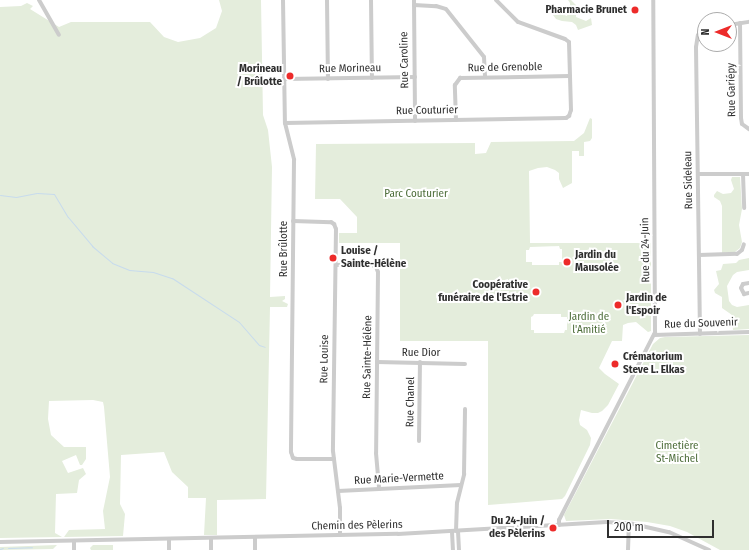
<!DOCTYPE html>
<meta charset="utf-8">
<style>
body{margin:0}
#map{position:relative;width:749px;height:550px;overflow:hidden;background:#fff;font-family:"Fira Sans Condensed",sans-serif}
div>[style]{position:absolute}
[style*='--x']{left:calc(var(--x)*1px);top:calc(var(--y)*1px);width:calc(var(--w)*1px);rotate:calc(var(--a)*1deg)}
.green>*{inset:0;background:#e4eddc}
.stream>*{height:1px;margin:-0.5px;padding:0 0.5px;transform-origin:0.5px;border-radius:0.5px;background:#c7dbed}
.minor>*{height:4px;margin:-2px;padding:0 2px;transform-origin:2px;border-radius:2px;background:#ccc}
.dots>*{width:11px;height:11px;translate:-50% -50%;box-sizing:border-box;border:2px solid #fff;border-radius:50%}
span{translate:-50% -50%;white-space:nowrap;text-align:center;line-height:1.15;-webkit-text-stroke:4px #fff;paint-order:stroke}
.poi-label{font-size:11px;color:#2f2f2f;font-weight:700}
.right{translate:-100% -50%;text-align:right}
.left{translate:0 -50%;text-align:left}
.street-label{font-size:11px;color:#2f2f2f}
.park-label{font-size:11px;color:#4d6d3a}
.north{position:absolute;left:697px;top:12px;width:40px;height:40px;box-sizing:border-box;background:#fff;border:1px solid #acacac;border-radius:50%;rotate:270deg;font-size:11px;font-weight:700;line-height:16px;text-align:center;color:#2f2f2f}
.north::after{content:'';display:block;margin:auto;width:14px;height:18px;background:#ed2b2a;clip-path:polygon(50% 0,100% 100%,50% 72%,0 100%)}
.scale{position:absolute;left:607px;top:520px;width:107px;height:18px;box-sizing:border-box;border:2px solid #2f2f2f;border-top:0;padding-left:5px;font-size:12px;line-height:14px;white-space:nowrap;color:#2f2f2f;-webkit-text-stroke:3px #fff;paint-order:stroke}
</style>
<div id="map">
<div class="green">
<i style="clip-path:polygon(219px 0,261px 0,263px 115px,268px 130px,272px 167px,270px 297px,285px 296px,285px 299px,282px 301px,288px 304px,287px 307px,270px 307px,266px 499px,217px 500px,217px 535px,204px 535px,206px 498px,188px 498px,188px 487px,172px 472px,164px 452px,121px 455px,120px 504px,125px 514px,123px 536px,64px 537px,69px 530px,105px 529px,103px 511px,110px 477px,104px 407px,103px 402px,93px 400px,49px 401px,48px 419px,51px 435px,64px 447px,86px 447px,86px 459px,82px 465px,80px 465px,76px 455px,62px 461px,68px 473px,83px 468px,86px 474px,79px 480px,77px 493px,56px 494px,55px 533px,62px 537px,0 538px,0 7px,21px 6px,27px 3px,33px 6px,30px 9px,59px 27px,71px 22px,150px 22px,164px 37px,178px 42px,200px 38px,216px 28px,222px 11px)"></i>
<i style="clip-path:polygon(568px 0,571px 0,576px 5px,576px 17px,586px 21px,591px 18px,592px 25px,578px 30px,576px 25px,572px 22px,562px 21px,556px 19px,553px 15px,553px 11px,567px 16px,570px 8px,570px 3px)"></i>
<i style="clip-path:polygon(evenodd,590px 118px,592px 119px,592px 138px,590px 141px,584px 142px,584px 156px,579px 156px,579px 151px,572px 151px,572px 183px,563px 188px,559px 179px,559px 173px,555px 170px,547px 167px,538px 168px,529px 171px,530px 243px,651px 243px,651px 331px,648px 332px,636px 322px,628px 323px,623px 325px,622px 341px,612px 341px,599px 368px,605px 374px,619px 384px,608px 405px,602px 411px,598px 413px,592px 413px,581px 410px,579px 420px,580px 425px,587px 430px,591px 438px,590px 445px,565px 496px,562px 499px,488px 505px,488px 341px,400px 341px,400px 243px,339px 243px,339px 233px,357px 233px,357px 217px,340px 199px,315px 199px,316px 144px,475px 143px,475px 154px,486px 153px,491px 142px,574px 141px,584px 133px,590px 118px,559px 246px,560px 249px,562px 249px,562px 262px,559px 262px,559px 265px,532px 265px,532px 262px,526px 262px,526px 250px,529px 250px,530px 247px,559px 246px,590px 118px,534px 314px,561px 314px,561px 317px,567px 317px,567px 330px,565px 330px,564px 333px,534px 333px,534px 330px,531px 330px,531px 317px,533px 316px,534px 314px)"></i>
<i style="clip-path:polygon(732px 177px,740px 177px,742px 209px,739px 225px,742px 242px,740px 248px,735px 252px,722px 253px,722px 206px,720px 201px,714px 197px,714px 195px,717px 191px,723px 194px,731px 193px,734px 189px,731px 180px)"></i>
<i style="clip-path:polygon(749px 258px,749px 270px,737px 272px,733px 275px,727px 286px,729px 301px,732px 305px,737px 307px,749px 305px,749px 329px,733px 330px,732px 315px,722px 308px,722px 297px,715px 293px,714px 290px,719px 284px,716px 271px,721px 270px,723px 264px,736px 263px,739px 260px)"></i>
<i style="clip-path:polygon(749px 335px,749px 550px,720px 550px,687px 532px,670px 526px,647px 522px,611px 519px,566px 521px,564px 515px,573px 498px,653px 344px,660px 338px,665px 337px)"></i>
<i style="clip-path:polygon(57px 545px,53px 549px,0 550px,0 547px)"></i>
<i style="clip-path:polygon(93px 545px,113px 545px,113px 550px,91px 550px,90px 548px)"></i>
</div>
<div class="stream">
<i style="--x:0;--y:195;--w:16;--a:7"></i>
<i style="--x:16;--y:197;--w:21;--a:-11"></i>
<i style="--x:37;--y:193;--w:17;--a:3"></i>
<i style="--x:54;--y:194;--w:27;--a:59"></i>
<i style="--x:68;--y:217;--w:38;--a:50"></i>
<i style="--x:92;--y:246;--w:26;--a:40"></i>
<i style="--x:112;--y:263;--w:18;--a:22"></i>
<i style="--x:129;--y:270;--w:24;--a:5"></i>
<i style="--x:153;--y:272;--w:20;--a:18"></i>
<i style="--x:172;--y:278;--w:80;--a:33.3"></i>
<i style="--x:239;--y:322;--w:30;--a:49"></i>
<i style="--x:259;--y:345;--w:6;--a:18"></i>
<i style="--x:8;--y:548;--w:24;--a:-2"></i>
<i style="--x:0;--y:549;--w:3;--a:-18"></i>
</div>
<div class="minor">
<i style="--x:39;--y:0;--w:40;--a:60.3"></i>
<i style="--x:283;--y:0;--w:123;--a:89.1"></i>
<i style="--x:285;--y:123;--w:38;--a:76"></i>
<i style="--x:294;--y:160;--w:292;--a:90.6"></i>
<i style="--x:291;--y:452;--w:6;--a:72"></i>
<i style="--x:293;--y:458;--w:4;--a:14"></i>
<i style="--x:297;--y:459;--w:37;--a:0"></i>
<i style="--x:327;--y:0;--w:79;--a:89.3"></i>
<i style="--x:371;--y:0;--w:78;--a:89.3"></i>
<i style="--x:414;--y:0;--w:121;--a:89.5"></i>
<i style="--x:414;--y:5;--w:22;--a:3"></i>
<i style="--x:436;--y:6;--w:10;--a:17"></i>
<i style="--x:446;--y:9;--w:61;--a:51.6"></i>
<i style="--x:484;--y:57;--w:20;--a:87"></i>
<i style="--x:740;--y:23;--w:95;--a:89.4"></i>
<i style="--x:741;--y:118;--w:6;--a:81"></i>
<i style="--x:742;--y:124;--w:9;--a:36"></i>
<i style="--x:729;--y:25;--w:20;--a:-9"></i>
<i style="--x:285;--y:79;--w:130;--a:-0.9"></i>
<i style="--x:456;--y:120;--w:35;--a:-92"></i>
<i style="--x:455;--y:85;--w:9;--a:-54"></i>
<i style="--x:460;--y:78;--w:110;--a:-1"></i>
<i style="--x:285;--y:123;--w:281;--a:-1"></i>
<i style="--x:566;--y:118;--w:4;--a:-34"></i>
<i style="--x:569;--y:116;--w:6;--a:-72"></i>
<i style="--x:571;--y:110;--w:68;--a:-91.7"></i>
<i style="--x:569;--y:42;--w:5;--a:-143"></i>
<i style="--x:565;--y:39;--w:50;--a:-160.1"></i>
<i style="--x:518;--y:22;--w:31;--a:-135"></i>
<i style="--x:698;--y:174;--w:51;--a:0"></i>
<i style="--x:743;--y:174;--w:34;--a:88"></i>
<i style="--x:293;--y:221;--w:38;--a:2"></i>
<i style="--x:331;--y:222;--w:4;--a:34"></i>
<i style="--x:334;--y:224;--w:5;--a:68"></i>
<i style="--x:336;--y:229;--w:222;--a:90.8"></i>
<i style="--x:333;--y:451;--w:57;--a:83"></i>
<i style="--x:340;--y:508;--w:27;--a:90"></i>
<i style="--x:699;--y:255;--w:38;--a:-2"></i>
<i style="--x:737;--y:254;--w:6;--a:-39"></i>
<i style="--x:742;--y:250;--w:6;--a:-72"></i>
<i style="--x:336;--y:265;--w:34;--a:-2"></i>
<i style="--x:370;--y:264;--w:7;--a:27"></i>
<i style="--x:376;--y:267;--w:5;--a:68"></i>
<i style="--x:378;--y:272;--w:181;--a:90.6"></i>
<i style="--x:376;--y:453;--w:36;--a:85"></i>
<i style="--x:749;--y:283;--w:6;--a:171"></i>
<i style="--x:743;--y:284;--w:4;--a:117"></i>
<i style="--x:741;--y:288;--w:7;--a:63"></i>
<i style="--x:744;--y:294;--w:5;--a:-11"></i>
<i style="--x:700;--y:334;--w:287;--a:-90.8"></i>
<i style="--x:696;--y:47;--w:12;--a:-81"></i>
<i style="--x:698;--y:35;--w:9;--a:-41"></i>
<i style="--x:654;--y:335;--w:95;--a:-1.8"></i>
<i style="--x:377;--y:362;--w:88;--a:1.3"></i>
<i style="--x:419;--y:441;--w:79;--a:-89.3"></i>
<i style="--x:338;--y:491;--w:123;--a:-2.8"></i>
<i style="--x:559;--y:525;--w:5;--a:-90"></i>
<i style="--x:559;--y:520;--w:211;--a:-62.9"></i>
<i style="--x:655;--y:332;--w:332;--a:-90.3"></i>
<i style="--x:456;--y:531;--w:28;--a:-88"></i>
<i style="--x:457;--y:503;--w:30;--a:-76"></i>
<i style="--x:464;--y:474;--w:65;--a:-89.1"></i>
<i style="--x:458;--y:531;--w:19;--a:87"></i>
<i style="--x:452;--y:532;--w:18;--a:87"></i>
<i style="--x:255;--y:537;--w:13;--a:90"></i>
<i style="--x:211;--y:538;--w:12;--a:90"></i>
<i style="--x:0;--y:542;--w:398;--a:-1.2"></i>
<i style="--x:398;--y:534;--w:209;--a:-3.3"></i>
<i style="--x:607;--y:522;--w:26;--a:4"></i>
<i style="--x:633;--y:524;--w:37;--a:13"></i>
<i style="--x:669;--y:532;--w:44;--a:24.2"></i>
<i style="--x:74;--y:550;--w:9;--a:-90"></i>
<i style="--x:169;--y:550;--w:11;--a:-90"></i>
<i style="--x:628;--y:550;--w:27;--a:-88"></i>
</div>
<div class="dots">
<i style="left:635px;top:10px;background:#ed2b2a"></i>
<i style="left:290px;top:76px;background:#ed2b2a"></i>
<i style="left:333px;top:258px;background:#ed2b2a"></i>
<i style="left:567px;top:262px;background:#ed2b2a"></i>
<i style="left:536px;top:292px;background:#ed2b2a"></i>
<i style="left:618px;top:305px;background:#ed2b2a"></i>
<i style="left:615px;top:364px;background:#ed2b2a"></i>
<i style="left:553px;top:528px;background:#ed2b2a"></i>
</div>
<div class="poi-label">
<span class="right" style="left:627px;top:10px">Pharmacie Brunet</span>
<span class="right" style="left:282px;top:76px">Morineau<br>/ Brûlotte</span>
<span class="left" style="left:341px;top:258px">Louise /<br>Sainte-Hélène</span>
<span class="left" style="left:575px;top:262px">Jardin du<br>Mausolée</span>
<span class="right" style="left:528px;top:292px">Coopérative<br>funéraire de l'Estrie</span>
<span class="left" style="left:626px;top:305px">Jardin de<br>l'Espoir</span>
<span class="left" style="left:623px;top:364px">Crématorium<br>Steve L. Elkas</span>
<span class="right" style="left:545px;top:528px">Du 24-Juin /<br>des Pèlerins</span>
</div>
<div class="street-label">
<span style="left:405px;top:60px;rotate:-91deg">Rue Caroline</span>
<span style="left:505px;top:68px;rotate:-1deg">Rue de Grenoble</span>
<span style="left:350px;top:69px;rotate:-1deg">Rue Morineau</span>
<span style="left:732px;top:90px;rotate:-91deg">Rue Gariépy</span>
<span style="left:427px;top:111px;rotate:-1deg">Rue Couturier</span>
<span style="left:689px;top:180px;rotate:-91deg">Rue Sideleau</span>
<span style="left:284px;top:249px;rotate:-90deg">Rue Brûlotte</span>
<span style="left:646px;top:250px;rotate:-91deg">Rue du 24-Juin</span>
<span style="left:701px;top:324px;rotate:-2deg">Rue du Souvenir</span>
<span style="left:421px;top:353px">Rue Dior</span>
<span style="left:368px;top:357px;rotate:-89deg">Rue Sainte-Hélène</span>
<span style="left:325px;top:359px;rotate:-89deg">Rue Louise</span>
<span style="left:411px;top:402px;rotate:-89deg">Rue Chanel</span>
<span style="left:399px;top:479px;rotate:-3deg">Rue Marie-Vermette</span>
<span style="left:357px;top:526px;rotate:-1deg">Chemin des Pèlerins</span>
</div>
<div class="park-label">
<span style="left:416px;top:194px">Parc Couturier</span>
<span style="left:589px;top:324px">Jardin de<br>l'Amitié</span>
<span style="left:677px;top:453px">Cimetière<br>St-Michel</span>
</div>
<div class="north">N</div>
<div class="scale">200 m</div>
</div>
